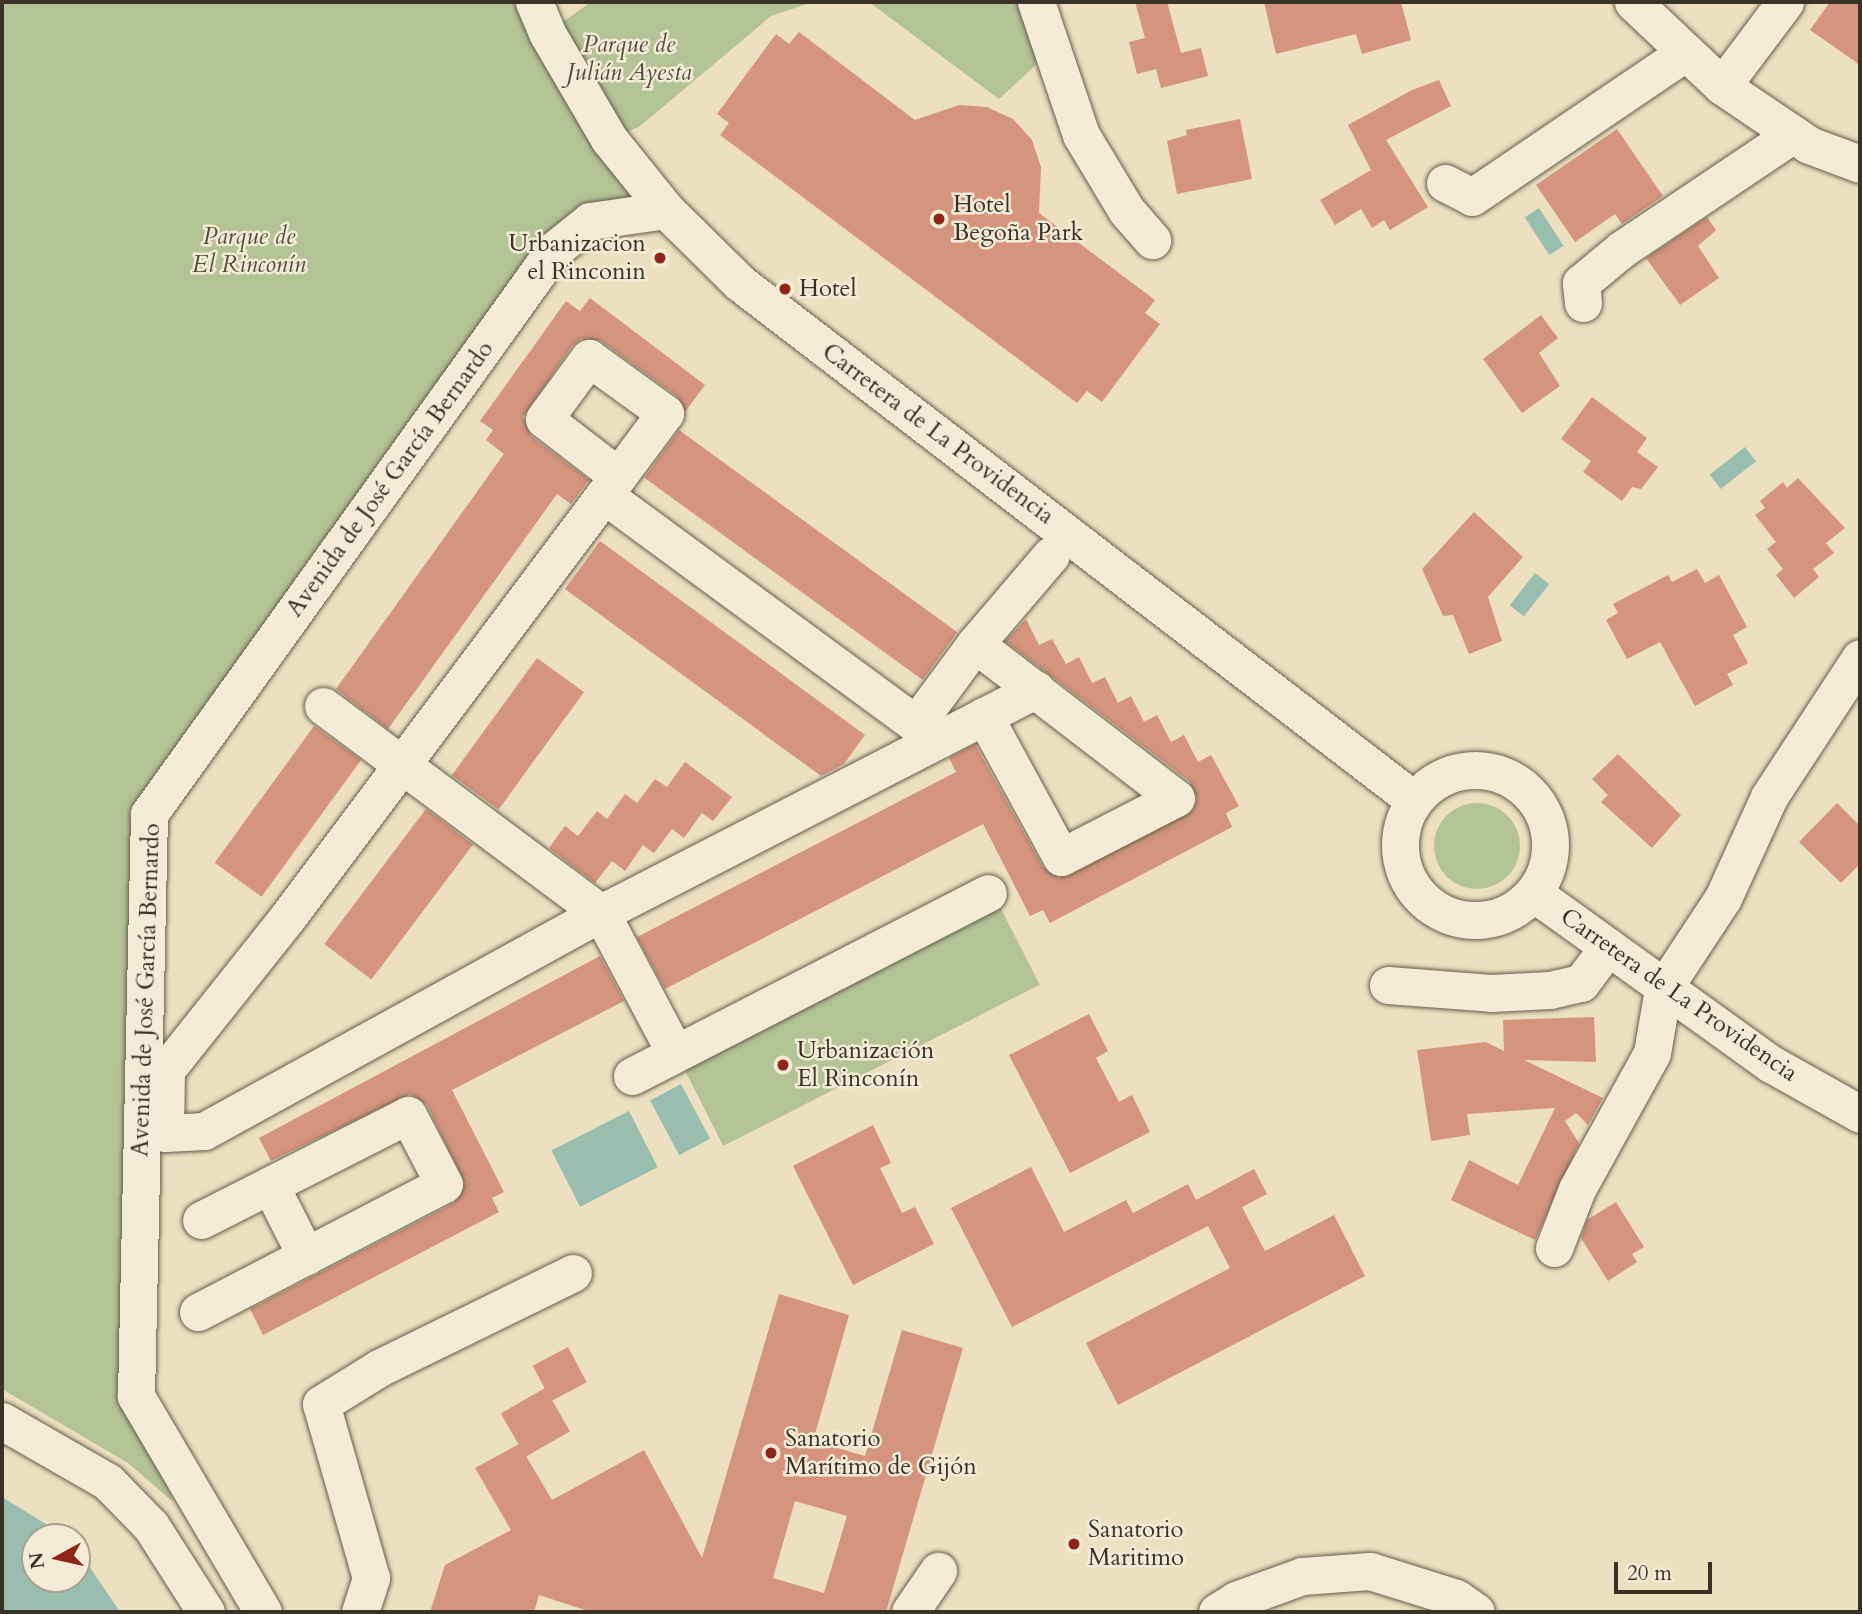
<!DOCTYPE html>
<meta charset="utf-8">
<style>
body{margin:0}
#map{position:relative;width:1862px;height:1614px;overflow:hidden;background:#ece0c0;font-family:Cardo,serif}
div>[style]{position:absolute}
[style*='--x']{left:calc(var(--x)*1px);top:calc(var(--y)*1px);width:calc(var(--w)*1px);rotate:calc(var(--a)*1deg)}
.green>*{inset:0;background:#b3c396;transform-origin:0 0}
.round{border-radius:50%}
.water>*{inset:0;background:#99bdaf;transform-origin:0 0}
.building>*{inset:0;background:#d4947d;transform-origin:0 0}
.roads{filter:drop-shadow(0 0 2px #665d4d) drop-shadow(0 0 2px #665d4d)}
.minor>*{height:37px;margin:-18.5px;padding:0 18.5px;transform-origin:18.5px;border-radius:18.5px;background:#f3ebd6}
.minor>.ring{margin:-18.5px;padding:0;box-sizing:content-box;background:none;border:37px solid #f3ebd6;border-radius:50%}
.dots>*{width:19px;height:19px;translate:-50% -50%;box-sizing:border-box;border:4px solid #f3ebd6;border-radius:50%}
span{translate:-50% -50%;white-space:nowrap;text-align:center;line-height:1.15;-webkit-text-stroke:5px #f3ebd6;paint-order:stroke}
.park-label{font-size:24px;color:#524e3d;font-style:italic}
.poi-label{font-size:24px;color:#3a3127}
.left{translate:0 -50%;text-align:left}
.right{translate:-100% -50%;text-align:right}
.street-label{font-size:24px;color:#3a3127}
.frame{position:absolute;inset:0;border:4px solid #3a3127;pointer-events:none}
.north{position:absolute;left:21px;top:1523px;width:70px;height:70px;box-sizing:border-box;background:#f3ebd6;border:2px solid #a9a190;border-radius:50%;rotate:262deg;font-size:19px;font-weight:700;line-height:28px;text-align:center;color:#3a3127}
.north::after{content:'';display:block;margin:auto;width:24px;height:32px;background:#8f2418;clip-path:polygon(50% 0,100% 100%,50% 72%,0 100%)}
.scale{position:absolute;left:1614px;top:1562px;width:98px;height:32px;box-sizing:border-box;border:4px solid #3a3127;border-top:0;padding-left:9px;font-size:21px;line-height:24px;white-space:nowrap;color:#3a3127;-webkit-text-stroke:5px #f3ebd6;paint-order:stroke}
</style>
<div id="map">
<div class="green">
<i style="clip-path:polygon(2px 2px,534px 2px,547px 33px,591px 2px,813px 2px,771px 16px,639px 127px,609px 139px,666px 210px,590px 221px,149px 814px,136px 1396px,173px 1502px,128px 1463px,2px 1389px)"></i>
<i style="clip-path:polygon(869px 2px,1036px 2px,1051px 51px,999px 99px)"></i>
<i class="round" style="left:1434px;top:803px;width:86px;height:86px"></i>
<i style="left:997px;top:901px;width:94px;height:355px;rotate:63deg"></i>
</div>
<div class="water">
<i style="left:1539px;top:208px;width:45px;height:17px;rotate:57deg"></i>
<i style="left:1745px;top:447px;width:18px;height:45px;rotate:52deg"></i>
<i style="left:1535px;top:573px;width:18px;height:41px;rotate:38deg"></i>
<i style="left:681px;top:1084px;width:62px;height:35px;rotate:62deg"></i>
<i style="left:629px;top:1111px;width:63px;height:87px;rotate:63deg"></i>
<i style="clip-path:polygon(2px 1497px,67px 1537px,35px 1537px,35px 1579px,77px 1579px,77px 1548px,120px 1612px,2px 1612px)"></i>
</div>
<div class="building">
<i style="clip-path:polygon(1135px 2px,1167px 2px,1181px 53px,1201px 48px,1208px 76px,1161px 88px,1156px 69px,1137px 74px,1129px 42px,1145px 38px)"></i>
<i style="clip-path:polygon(1264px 2px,1401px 2px,1411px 40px,1362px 54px,1356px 34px,1276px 54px)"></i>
<i style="clip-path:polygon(1830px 2px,1860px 2px,1860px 65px,1810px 30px)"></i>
<i style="clip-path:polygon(799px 32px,915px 120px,959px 105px,987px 107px,1013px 119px,1032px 140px,1041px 167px,1039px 213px,1155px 300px,1145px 313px,1160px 324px,1102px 402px,1087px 391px,1077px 403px,720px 135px,729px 123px,717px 114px,776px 34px,789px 44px)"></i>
<i style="clip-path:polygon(1439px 80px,1451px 106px,1386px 140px,1428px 207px,1390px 230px,1384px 220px,1372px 228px,1361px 209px,1335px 225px,1320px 200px,1371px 170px,1348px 125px,1412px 90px)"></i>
<i style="clip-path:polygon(1240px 119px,1252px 179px,1177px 194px,1167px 141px,1187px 135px,1186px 130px)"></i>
<i style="clip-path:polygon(1617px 129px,1663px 196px,1622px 224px,1615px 214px,1575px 242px,1536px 185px)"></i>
<i style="clip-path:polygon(1707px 217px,1716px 230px,1698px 246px,1719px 278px,1680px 305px,1646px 258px)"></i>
<i style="clip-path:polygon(590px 298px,705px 385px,685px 412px,677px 396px,601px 341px,581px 339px,572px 346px,523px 417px,531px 436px,589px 480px,571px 504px,557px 494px,388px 729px,336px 689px,504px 454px,486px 440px,493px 430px,480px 421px,566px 301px,580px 311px)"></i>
<i style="clip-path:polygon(1541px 315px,1558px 338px,1539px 353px,1560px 386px,1522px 413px,1483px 359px)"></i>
<i style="clip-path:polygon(1592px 397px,1647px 438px,1637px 452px,1658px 467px,1641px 489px,1632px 487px,1622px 501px,1583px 472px,1591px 461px,1561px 439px)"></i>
<i style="left:679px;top:430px;width:344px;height:59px;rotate:36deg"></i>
<i style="clip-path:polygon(1798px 478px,1845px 528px,1826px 543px,1834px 553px,1813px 569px,1819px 577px,1794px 598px,1776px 575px,1783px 569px,1767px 549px,1776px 542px,1755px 515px,1765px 508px,1760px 501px,1783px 482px,1787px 488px)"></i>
<i style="clip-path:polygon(1474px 512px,1523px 557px,1488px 597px,1502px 641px,1469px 654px,1453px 615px,1443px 616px,1422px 569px)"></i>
<i style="clip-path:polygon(600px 541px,865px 735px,844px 764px,821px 776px,565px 589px)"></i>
<i style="clip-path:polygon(1697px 569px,1705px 583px,1719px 575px,1747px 627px,1733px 635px,1748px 663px,1727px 674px,1733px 685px,1695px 706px,1660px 642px,1627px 659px,1606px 620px,1618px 613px,1613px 604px,1668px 575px,1672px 582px)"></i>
<i style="clip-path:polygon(1026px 619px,1039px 645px,1052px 639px,1066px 664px,1079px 657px,1092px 683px,1105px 677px,1118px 703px,1131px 696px,1144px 722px,1157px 715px,1171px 742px,1184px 735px,1198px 762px,1211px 755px,1239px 806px,1226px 813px,1232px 827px,1050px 923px,1043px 910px,1030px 916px,983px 824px,665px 989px,637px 937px,956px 772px,949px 758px,975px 744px,1043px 867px,1059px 878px,1193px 810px,1197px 799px,1189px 781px,1005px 641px)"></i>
<i style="left:537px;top:658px;width:58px;height:145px;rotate:36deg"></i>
<i style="left:314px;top:726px;width:58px;height:169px;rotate:36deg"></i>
<i style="clip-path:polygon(1618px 754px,1681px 815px,1652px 848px,1601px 802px,1608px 795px,1592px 779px)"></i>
<i style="clip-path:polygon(685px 762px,732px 797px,713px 821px,702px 813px,684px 838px,672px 829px,654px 853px,643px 845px,625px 871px,612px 861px,595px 883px,549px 848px,565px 826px,578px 836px,597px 811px,607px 819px,625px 794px,637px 803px,655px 779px,667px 787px)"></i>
<i style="clip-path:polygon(1837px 803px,1860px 826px,1860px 864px,1841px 883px,1799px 842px)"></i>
<i style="left:426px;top:809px;width:59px;height:169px;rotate:37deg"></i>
<i style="clip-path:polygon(600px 956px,624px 1001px,452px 1090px,504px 1192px,492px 1198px,499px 1212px,263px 1335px,250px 1309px,454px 1203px,465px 1184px,427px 1105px,410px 1094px,271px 1161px,259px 1138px)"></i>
<i style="clip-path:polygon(1089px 1014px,1108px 1051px,1096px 1058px,1119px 1102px,1132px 1095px,1150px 1132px,1070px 1173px,1009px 1055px)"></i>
<i style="clip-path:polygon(1594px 1017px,1596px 1062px,1524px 1060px,1603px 1098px,1588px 1125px,1576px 1113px,1565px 1121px,1579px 1143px,1535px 1240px,1451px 1200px,1469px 1160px,1518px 1185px,1555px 1108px,1467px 1114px,1470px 1135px,1431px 1141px,1417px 1050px,1486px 1042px,1504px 1051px,1503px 1020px)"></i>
<i style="clip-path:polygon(873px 1125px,891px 1163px,880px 1168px,902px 1213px,915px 1207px,934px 1244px,853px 1285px,793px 1166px)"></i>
<i style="clip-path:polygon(1031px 1167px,1064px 1232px,1126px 1200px,1133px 1213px,1188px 1184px,1196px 1200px,1254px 1169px,1267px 1194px,1242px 1207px,1265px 1251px,1334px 1215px,1365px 1276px,1118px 1405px,1086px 1343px,1230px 1268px,1208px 1226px,1012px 1327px,951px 1208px)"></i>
<i style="clip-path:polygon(1616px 1202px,1644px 1247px,1632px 1254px,1637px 1262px,1608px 1281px,1581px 1238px,1587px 1220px)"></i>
<i style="clip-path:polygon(evenodd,779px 1294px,849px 1315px,813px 1441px,865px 1456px,902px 1330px,963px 1348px,886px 1612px,591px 1612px,539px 1595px,534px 1612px,430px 1612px,445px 1565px,511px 1530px,475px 1468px,519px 1444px,552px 1500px,644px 1450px,702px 1558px,779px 1294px,795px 1501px,847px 1516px,824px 1593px,773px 1578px,795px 1501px)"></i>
<i style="left:568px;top:1347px;width:40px;height:40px;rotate:62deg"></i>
<i style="left:545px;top:1388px;width:50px;height:51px;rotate:60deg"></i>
</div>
<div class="roads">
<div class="minor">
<i style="--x:534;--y:2;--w:34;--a:67"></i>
<i style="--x:547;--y:33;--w:123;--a:59.7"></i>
<i style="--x:609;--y:139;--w:91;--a:51.2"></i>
<i style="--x:666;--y:210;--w:104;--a:44.6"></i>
<i style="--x:740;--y:283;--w:849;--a:37.49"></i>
<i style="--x:1036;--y:2;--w:140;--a:71.3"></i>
<i style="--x:1081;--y:135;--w:87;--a:59"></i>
<i style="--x:1126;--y:210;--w:40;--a:49"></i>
<i style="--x:1633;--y:2;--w:122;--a:43.3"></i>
<i style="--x:1722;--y:86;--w:105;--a:34.1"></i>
<i style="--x:1809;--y:145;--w:54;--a:20.4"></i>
<i style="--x:1722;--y:86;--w:105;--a:-53.1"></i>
<i style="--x:1445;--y:183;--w:30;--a:27"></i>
<i style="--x:1472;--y:197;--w:257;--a:-34.1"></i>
<i style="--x:1583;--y:303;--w:20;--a:-96"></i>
<i style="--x:1581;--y:283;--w:53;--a:-39.7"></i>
<i style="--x:1622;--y:249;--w:206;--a:-33.9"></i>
<i style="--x:618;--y:476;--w:93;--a:-142.4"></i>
<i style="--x:544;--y:419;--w:76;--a:-53.6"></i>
<i style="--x:589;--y:358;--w:94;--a:35.9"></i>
<i style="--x:665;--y:413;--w:102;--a:126.6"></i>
<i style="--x:604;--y:495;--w:529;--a:126.85"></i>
<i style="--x:287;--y:918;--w:194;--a:128.5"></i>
<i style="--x:166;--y:1070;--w:63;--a:90.9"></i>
<i style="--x:165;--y:1133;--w:39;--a:-3"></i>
<i style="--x:204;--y:1131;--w:453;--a:-28.8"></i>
<i style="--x:601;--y:913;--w:489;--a:-27.2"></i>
<i style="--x:604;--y:495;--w:413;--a:36.3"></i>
<i style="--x:975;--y:644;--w:253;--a:37.5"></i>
<i style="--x:1176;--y:798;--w:129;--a:152.8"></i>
<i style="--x:1061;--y:857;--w:161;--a:-118.6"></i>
<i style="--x:323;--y:706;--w:347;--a:36.7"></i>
<i style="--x:601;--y:913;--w:158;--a:62.1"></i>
<i style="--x:916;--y:724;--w:99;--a:-53.6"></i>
<i style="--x:975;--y:644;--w:117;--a:-49.5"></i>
<i class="ring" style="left:1400px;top:770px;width:113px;height:113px"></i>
<i style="--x:1535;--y:894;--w:291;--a:35.8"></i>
<i style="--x:1771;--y:1064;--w:102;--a:29.3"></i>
<i style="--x:1388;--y:985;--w:103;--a:4.4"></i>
<i style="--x:1491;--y:993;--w:59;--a:-2.9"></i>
<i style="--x:1550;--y:990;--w:32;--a:-13"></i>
<i style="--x:1581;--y:983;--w:45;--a:-53.1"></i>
<i style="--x:632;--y:1076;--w:400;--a:-27.2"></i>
<i style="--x:270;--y:1185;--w:80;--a:63.1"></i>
<i style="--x:1554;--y:1248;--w:63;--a:-68.7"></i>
<i style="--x:1577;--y:1189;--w:155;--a:-61.1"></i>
<i style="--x:1652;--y:1053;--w:65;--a:-80.2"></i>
<i style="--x:1663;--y:989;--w:109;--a:-56.6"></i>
<i style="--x:1723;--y:898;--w:111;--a:-65.5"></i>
<i style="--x:1769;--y:797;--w:166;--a:-56.8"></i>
<i style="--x:198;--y:1312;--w:277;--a:-27.5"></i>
<i style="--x:444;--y:1184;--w:78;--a:-117.6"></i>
<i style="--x:408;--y:1115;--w:232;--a:153.1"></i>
<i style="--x:2;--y:1421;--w:122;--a:29.9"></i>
<i style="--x:108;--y:1482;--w:62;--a:45.7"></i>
<i style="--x:151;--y:1526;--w:102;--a:57.4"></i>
<i style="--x:263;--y:1612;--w:251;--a:-120.5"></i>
<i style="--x:136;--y:1396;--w:582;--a:-88.72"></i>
<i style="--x:149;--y:814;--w:694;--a:-54.32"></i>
<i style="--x:554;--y:250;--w:46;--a:-38.9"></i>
<i style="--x:590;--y:221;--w:77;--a:-8.2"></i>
<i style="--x:360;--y:1612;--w:36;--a:-72"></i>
<i style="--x:371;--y:1578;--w:181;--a:-106"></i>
<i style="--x:321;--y:1404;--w:68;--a:-31.8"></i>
<i style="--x:379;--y:1368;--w:216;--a:-26.1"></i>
<i style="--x:910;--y:1612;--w:50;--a:-55.7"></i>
<i style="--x:1217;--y:1612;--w:22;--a:-32"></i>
<i style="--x:1236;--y:1600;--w:70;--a:-20"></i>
<i style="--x:1302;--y:1576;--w:68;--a:-4.2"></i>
<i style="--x:1370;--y:1571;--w:90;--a:17.4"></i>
<i style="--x:1456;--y:1598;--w:24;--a:35"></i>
</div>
</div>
<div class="dots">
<i style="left:939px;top:219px;background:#8f2418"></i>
<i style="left:660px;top:258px;background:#8f2418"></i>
<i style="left:785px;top:289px;background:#8f2418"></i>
<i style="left:783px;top:1065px;background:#8f2418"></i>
<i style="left:771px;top:1453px;background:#8f2418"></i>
<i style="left:1074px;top:1544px;background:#8f2418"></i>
</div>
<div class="park-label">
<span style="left:629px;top:59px">Parque de<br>Julián Ayesta</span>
<span style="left:249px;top:251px">Parque de<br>El Rinconín</span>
</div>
<div class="poi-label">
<span class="left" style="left:953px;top:219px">Hotel<br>Begoña Park</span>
<span class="right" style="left:646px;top:258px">Urbanizacion<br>el Rinconin</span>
<span class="left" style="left:799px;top:289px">Hotel</span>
<span class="left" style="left:797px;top:1065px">Urbanización<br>El Rinconín</span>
<span class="left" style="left:785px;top:1453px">Sanatorio<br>Marítimo de Gijón</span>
<span class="left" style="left:1088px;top:1544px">Sanatorio<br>Maritimo</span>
</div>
<div class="street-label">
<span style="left:938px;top:434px;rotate:37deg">Carretera de La Providencia</span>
<span style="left:390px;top:479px;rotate:-54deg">Avenida de José García Bernardo</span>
<span style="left:146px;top:990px;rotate:-88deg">Avenida de José García Bernardo</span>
<span style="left:1679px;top:995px;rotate:35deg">Carretera de La Providencia</span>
</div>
<div class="frame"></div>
<div class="north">N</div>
<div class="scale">20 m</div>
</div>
